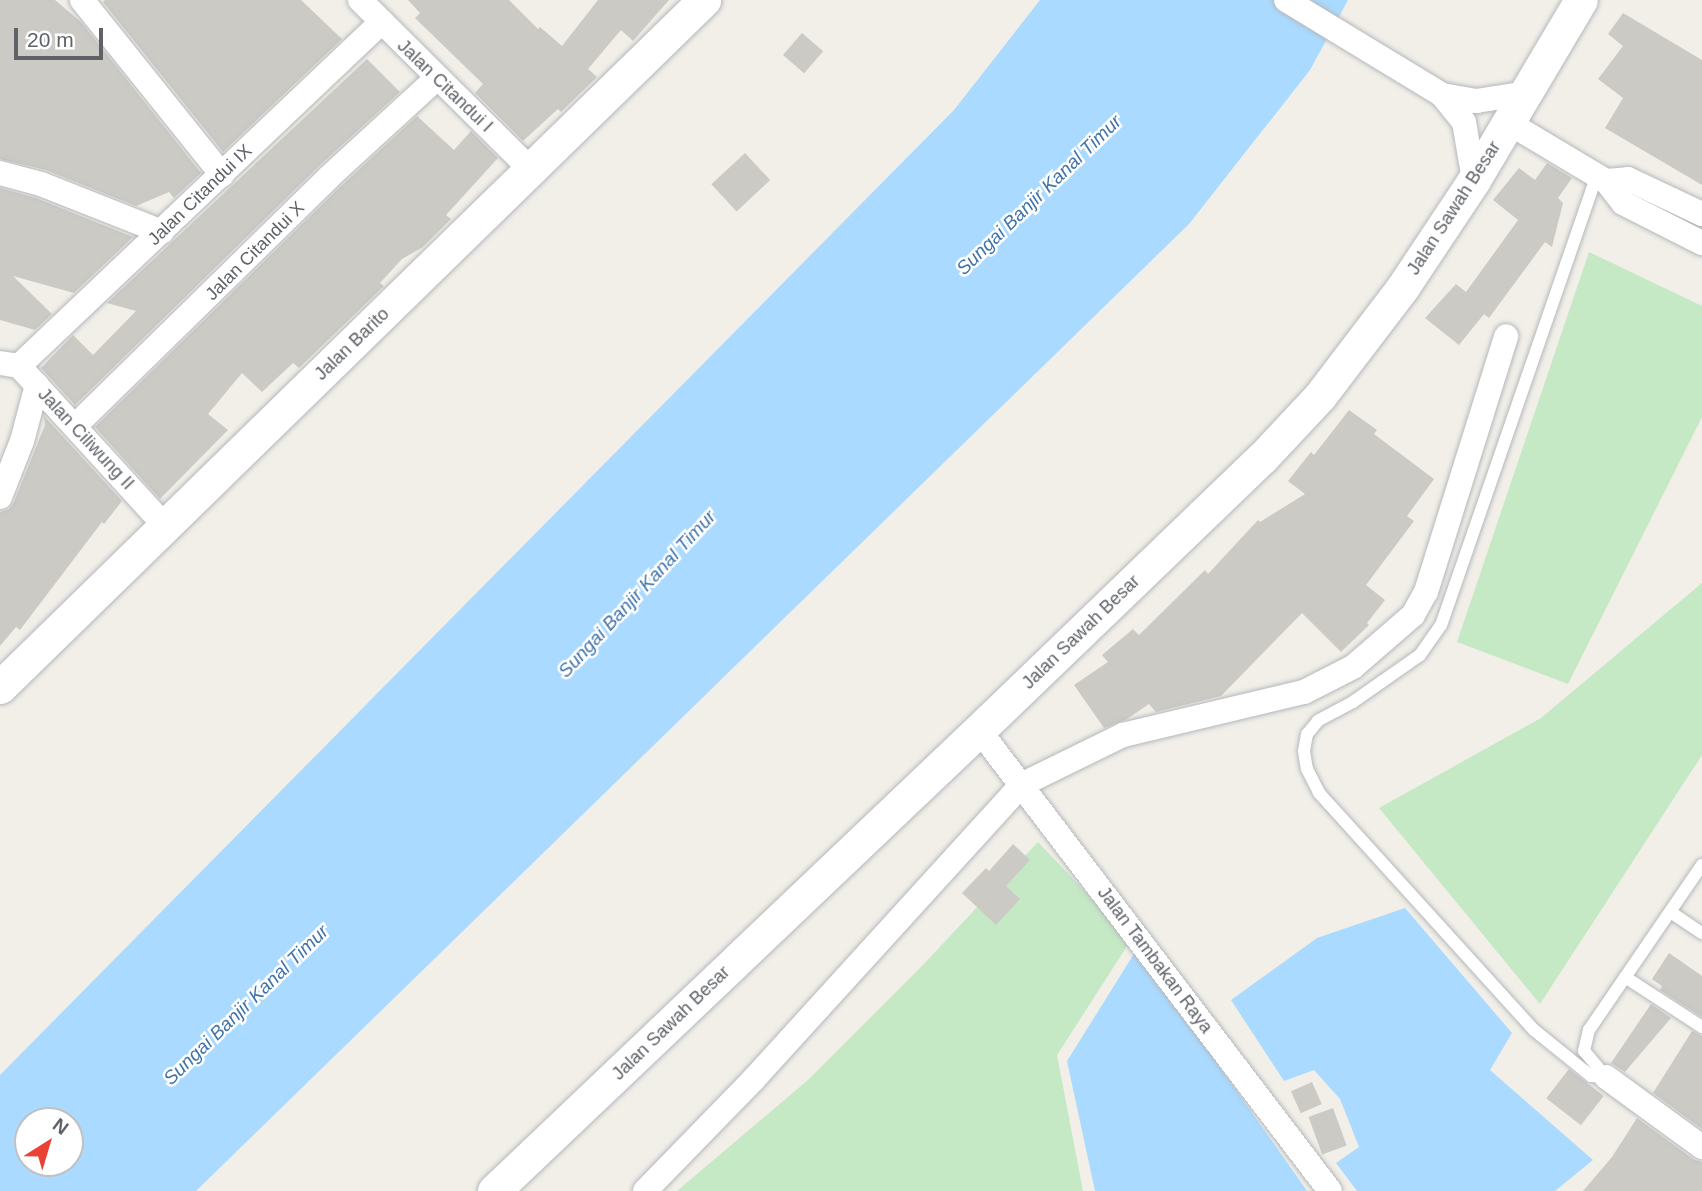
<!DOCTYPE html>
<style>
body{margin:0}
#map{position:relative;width:1702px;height:1191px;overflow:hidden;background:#f1efe8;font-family:Helvetica,sans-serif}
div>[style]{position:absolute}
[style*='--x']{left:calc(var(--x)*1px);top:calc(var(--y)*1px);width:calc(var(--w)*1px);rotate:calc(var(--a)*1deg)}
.green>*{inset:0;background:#c5e8c5}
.water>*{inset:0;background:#aadaff}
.building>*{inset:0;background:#cccac5;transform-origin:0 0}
.roads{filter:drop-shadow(0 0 2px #b5b8bc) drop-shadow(0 0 2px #b5b8bc)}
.lane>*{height:12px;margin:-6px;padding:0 6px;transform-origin:6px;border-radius:6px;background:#fff}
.street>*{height:24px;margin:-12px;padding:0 12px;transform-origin:12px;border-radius:12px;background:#fff}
.secondary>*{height:33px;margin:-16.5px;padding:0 16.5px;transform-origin:16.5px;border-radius:16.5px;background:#fff}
span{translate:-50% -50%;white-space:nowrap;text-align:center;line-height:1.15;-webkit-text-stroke:5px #fff;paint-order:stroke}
.street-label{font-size:18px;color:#5f6368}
.water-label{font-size:19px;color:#4174aa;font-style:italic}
.north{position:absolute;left:14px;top:1107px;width:70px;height:70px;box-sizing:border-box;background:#fff;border:2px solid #bfc1c3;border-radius:50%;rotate:37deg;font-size:19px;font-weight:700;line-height:28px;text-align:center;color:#5f6368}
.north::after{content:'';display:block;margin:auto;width:24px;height:32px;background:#ea4335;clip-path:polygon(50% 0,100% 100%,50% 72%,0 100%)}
.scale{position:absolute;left:14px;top:28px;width:89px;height:32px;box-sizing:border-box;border:4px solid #5f6368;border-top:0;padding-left:9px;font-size:21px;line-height:24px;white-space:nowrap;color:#5f6368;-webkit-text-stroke:5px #fff;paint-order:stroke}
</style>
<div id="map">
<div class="green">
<i style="clip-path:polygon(1589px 252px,1702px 306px,1702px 417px,1568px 684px,1457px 642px)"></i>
<i style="clip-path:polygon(1702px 583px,1702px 755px,1540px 1004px,1379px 808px,1541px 718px)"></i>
<i style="clip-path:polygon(1038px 842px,1131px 940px,1057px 1055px,1083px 1191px,677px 1191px,808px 1080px,922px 966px)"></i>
</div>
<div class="water">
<i style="clip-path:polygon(evenodd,1040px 0,1348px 0,1310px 70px,1189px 224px,196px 1191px,0 1191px,0 1075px,954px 110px,1040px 0,28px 1121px,70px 1121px,70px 1163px,28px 1163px,28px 1121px)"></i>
<i style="clip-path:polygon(1405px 908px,1512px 1033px,1490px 1070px,1593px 1160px,1555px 1191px,1357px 1191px,1336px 1163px,1359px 1147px,1340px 1099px,1314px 1070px,1284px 1081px,1231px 1000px,1317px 938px)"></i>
<i style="clip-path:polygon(1137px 949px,1307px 1191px,1095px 1191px,1067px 1061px)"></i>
</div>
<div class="building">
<i style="clip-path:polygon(0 0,55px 0,81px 22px,201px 173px,174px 198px,169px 192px,136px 206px,46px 170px,0 159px)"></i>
<i style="clip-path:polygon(105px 0,301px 0,342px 39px,223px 152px,103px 2px)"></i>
<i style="clip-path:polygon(408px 0,509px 0,538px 29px,540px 27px,562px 46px,598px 0,669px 0,633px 41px,621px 30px,588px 69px,597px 77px,561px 112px,558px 109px,523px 141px,475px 93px,483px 84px,415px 18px,420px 13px)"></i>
<i style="clip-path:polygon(1623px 13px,1702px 60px,1702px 185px,1605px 128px,1623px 98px,1598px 79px,1623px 46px,1608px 34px)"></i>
<i style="left:802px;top:33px;width:28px;height:29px;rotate:41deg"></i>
<i style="clip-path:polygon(367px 59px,400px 92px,319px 166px,75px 405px,41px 368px,73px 335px,93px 355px,136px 311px,107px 303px)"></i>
<i style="clip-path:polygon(417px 116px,454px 150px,471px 131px,498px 158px,446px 215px,451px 219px,423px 247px,402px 259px,380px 283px,384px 286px,299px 368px,293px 363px,262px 392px,242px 373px,208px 414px,228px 430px,160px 499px,95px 427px,339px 188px)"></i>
<i style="left:745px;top:153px;width:37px;height:46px;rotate:47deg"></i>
<i style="clip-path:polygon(1547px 163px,1572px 178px,1558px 198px,1563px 203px,1552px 247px,1545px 242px,1489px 318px,1484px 314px,1459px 345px,1425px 318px,1456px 284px,1466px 292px,1518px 220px,1493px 200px,1519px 168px,1535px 180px)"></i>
<i style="clip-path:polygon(0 188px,36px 198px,133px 237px,74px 293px,13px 276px,52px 314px,35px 330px,0 320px)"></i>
<i style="clip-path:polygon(1349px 410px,1377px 430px,1374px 434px,1434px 479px,1407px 516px,1414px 521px,1366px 585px,1385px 600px,1367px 623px,1369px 625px,1341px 652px,1302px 613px,1221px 696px,1156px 712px,1149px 704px,1127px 719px,1104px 728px,1074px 685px,1108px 662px,1102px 655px,1133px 629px,1139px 635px,1205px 570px,1208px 574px,1258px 520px,1260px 522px,1305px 494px,1288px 481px,1311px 452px,1314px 455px)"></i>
<i style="clip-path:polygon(44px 416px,122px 501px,104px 524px,102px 522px,20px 630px,16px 627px,0 646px,0 512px,9px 509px,14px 502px,45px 425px)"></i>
<i style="clip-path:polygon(1013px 844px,1030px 860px,1006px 886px,1020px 899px,996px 925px,962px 893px,986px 868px,989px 871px)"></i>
<i style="clip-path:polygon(1669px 953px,1702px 976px,1702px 1017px,1660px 990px,1662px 986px,1652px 979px)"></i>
<i style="clip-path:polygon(1651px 1004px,1671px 1018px,1625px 1072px,1611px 1063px)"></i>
<i style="clip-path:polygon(1692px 1031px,1702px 1036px,1702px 1129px,1653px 1093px)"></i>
<i style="left:1569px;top:1069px;width:44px;height:37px;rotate:38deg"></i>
<i style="left:1312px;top:1082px;width:24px;height:23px;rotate:66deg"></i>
<i style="left:1333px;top:1108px;width:40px;height:26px;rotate:70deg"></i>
<i style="clip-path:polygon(1637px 1118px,1693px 1159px,1702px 1162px,1702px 1191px,1583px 1191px,1612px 1157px)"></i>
</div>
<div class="roads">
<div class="lane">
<i style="--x:1597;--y:175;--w:476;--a:109.1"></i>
<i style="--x:1441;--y:625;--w:37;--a:125"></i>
<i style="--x:1420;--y:655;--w:82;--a:145"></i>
<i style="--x:1353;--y:702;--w:40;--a:152"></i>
<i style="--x:1318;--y:721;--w:17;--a:130"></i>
<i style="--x:1307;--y:734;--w:17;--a:100"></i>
<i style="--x:1304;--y:751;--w:18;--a:81"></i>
<i style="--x:1307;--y:769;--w:27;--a:63"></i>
<i style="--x:1319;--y:793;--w:320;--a:47.8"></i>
<i style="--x:1534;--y:1030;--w:73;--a:38.9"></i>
<i style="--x:1591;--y:1076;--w:15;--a:4"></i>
<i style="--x:1672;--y:913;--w:36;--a:34"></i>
<i style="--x:1625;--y:977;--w:92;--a:33"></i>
<i style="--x:1606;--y:1077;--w:34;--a:-130"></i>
<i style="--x:1584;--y:1051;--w:22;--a:-77"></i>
<i style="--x:1589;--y:1030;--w:200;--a:-55.6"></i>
</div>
<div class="street">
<i style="--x:82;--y:0;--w:224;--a:51.3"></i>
<i style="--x:360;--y:0;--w:243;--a:44.8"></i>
<i style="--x:1286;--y:0;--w:183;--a:31.3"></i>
<i style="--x:1442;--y:95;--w:35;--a:10"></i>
<i style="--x:1476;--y:101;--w:53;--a:-8.7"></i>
<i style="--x:1442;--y:95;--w:35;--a:51"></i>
<i style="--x:1464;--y:122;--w:59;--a:80.2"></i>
<i style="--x:1509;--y:123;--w:113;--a:30.9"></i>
<i style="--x:1606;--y:181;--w:28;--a:52"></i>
<i style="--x:1623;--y:203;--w:89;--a:26.9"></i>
<i style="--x:0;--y:173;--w:42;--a:15"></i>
<i style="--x:41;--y:184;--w:130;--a:21.6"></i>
<i style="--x:1606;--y:181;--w:22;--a:-5"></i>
<i style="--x:1628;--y:179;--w:82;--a:25.3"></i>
<i style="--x:0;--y:363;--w:19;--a:9"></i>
<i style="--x:19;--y:366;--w:217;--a:47.6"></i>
<i style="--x:19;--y:366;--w:499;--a:-43.5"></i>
<i style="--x:75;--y:426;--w:356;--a:-44.4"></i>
<i style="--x:329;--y:177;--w:147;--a:-42.5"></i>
<i style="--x:0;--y:497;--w:60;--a:-68.6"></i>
<i style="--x:22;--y:441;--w:58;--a:-75"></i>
<i style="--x:979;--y:730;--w:579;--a:52.71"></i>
<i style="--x:1606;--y:1077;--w:119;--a:36.1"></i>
<i style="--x:645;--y:1191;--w:155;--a:-45.8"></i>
<i style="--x:753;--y:1080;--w:399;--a:-47.7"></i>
<i style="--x:1021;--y:785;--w:114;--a:-26.1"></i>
<i style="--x:1123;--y:735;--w:186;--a:-13.4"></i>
<i style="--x:1304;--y:692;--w:55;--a:-27"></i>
<i style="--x:1353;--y:667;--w:79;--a:-40.9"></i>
<i style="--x:1413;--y:615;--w:26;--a:-61"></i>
<i style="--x:1426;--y:592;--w:268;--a:-72.6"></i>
</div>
<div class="secondary">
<i style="--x:0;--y:687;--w:984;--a:-44.3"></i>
<i style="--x:494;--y:1191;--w:669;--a:-43.55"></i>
<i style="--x:979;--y:730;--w:393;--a:-43.9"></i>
<i style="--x:1262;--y:458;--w:85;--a:-46.9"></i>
<i style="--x:1320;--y:396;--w:137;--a:-52.7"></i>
<i style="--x:1403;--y:287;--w:128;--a:-56.4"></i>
<i style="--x:1474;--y:180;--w:209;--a:-59.3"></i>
</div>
</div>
<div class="street-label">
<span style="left:445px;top:86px;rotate:44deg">Jalan Citandui I</span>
<span style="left:200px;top:195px;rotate:-44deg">Jalan Citandui IX</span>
<span style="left:1454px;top:208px;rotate:-57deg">Jalan Sawah Besar</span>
<span style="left:255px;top:251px;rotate:-45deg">Jalan Citandui X</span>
<span style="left:352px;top:344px;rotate:-44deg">Jalan Barito</span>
<span style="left:86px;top:439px;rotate:47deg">Jalan Ciliwung II</span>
<span style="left:1081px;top:632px;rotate:-44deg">Jalan Sawah Besar</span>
<span style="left:1155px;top:960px;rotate:53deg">Jalan Tambakan Raya</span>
<span style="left:671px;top:1023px;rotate:-44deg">Jalan Sawah Besar</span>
</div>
<div class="water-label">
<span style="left:1039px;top:195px;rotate:-44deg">Sungai Banjir Kanal Timur</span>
<span style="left:637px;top:594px;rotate:-47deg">Sungai Banjir Kanal Timur</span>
<span style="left:246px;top:1005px;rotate:-44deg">Sungai Banjir Kanal Timur</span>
</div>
<div class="north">N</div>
<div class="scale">20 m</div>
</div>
